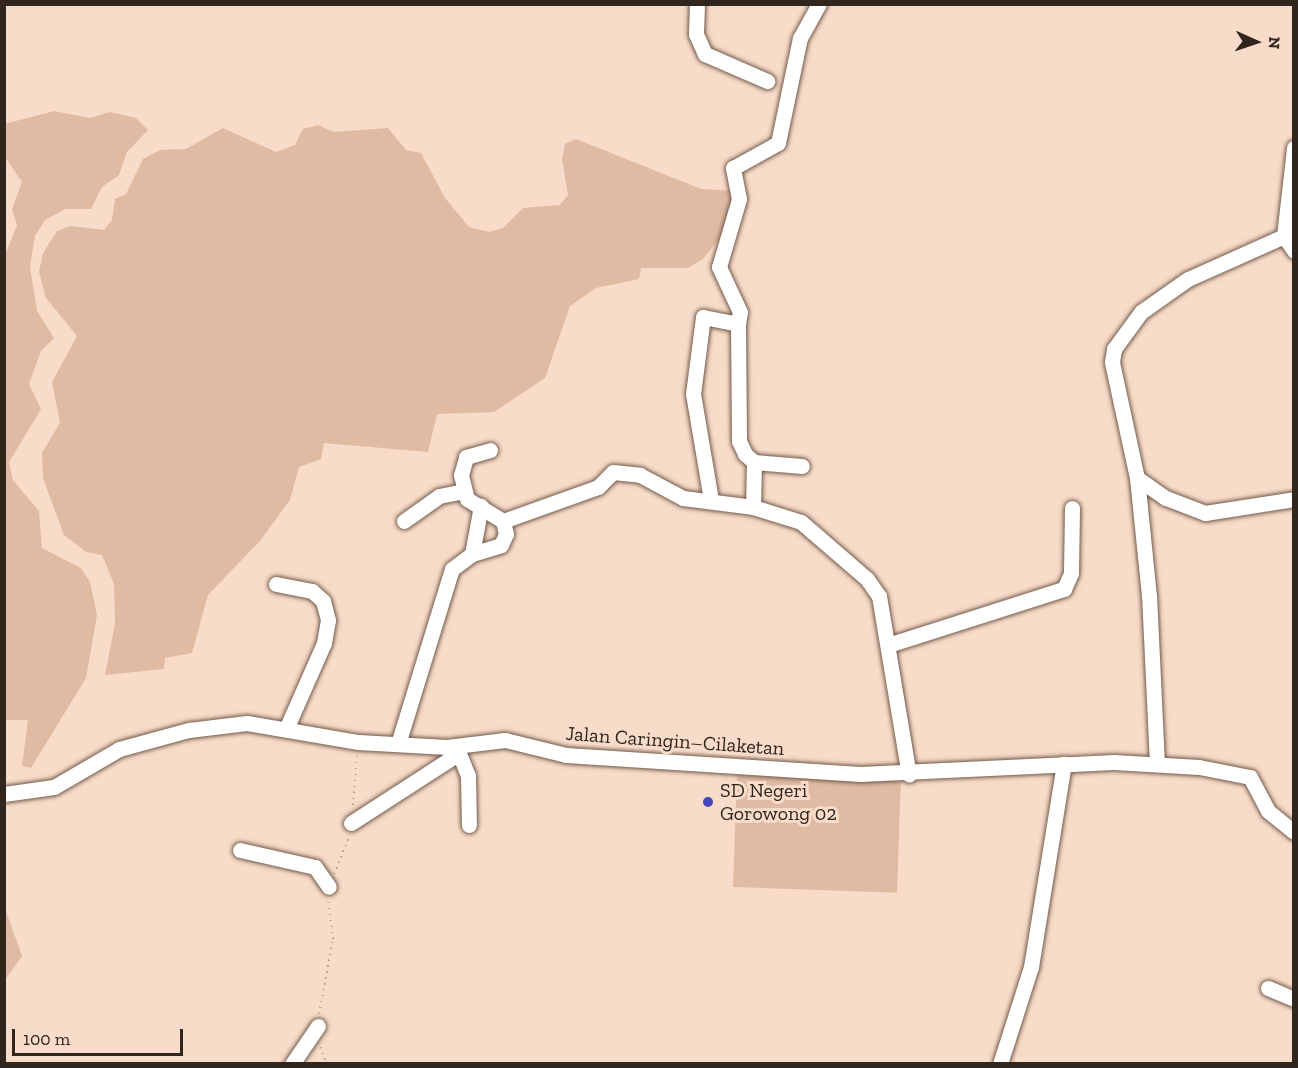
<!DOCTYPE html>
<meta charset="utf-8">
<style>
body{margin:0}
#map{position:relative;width:1298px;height:1068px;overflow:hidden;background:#f8dbc8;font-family:"Zilla Slab",serif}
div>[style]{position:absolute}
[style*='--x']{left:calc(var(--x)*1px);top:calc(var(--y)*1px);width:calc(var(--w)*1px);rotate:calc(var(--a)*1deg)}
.green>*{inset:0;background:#e0bba4;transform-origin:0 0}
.path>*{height:2px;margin-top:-1px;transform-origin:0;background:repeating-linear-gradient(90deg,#b9a293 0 1.5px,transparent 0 6px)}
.roads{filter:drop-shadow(0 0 2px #735a4a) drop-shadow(0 0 2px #735a4a)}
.minor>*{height:15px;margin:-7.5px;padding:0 7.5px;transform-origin:7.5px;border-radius:7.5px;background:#fff}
.dots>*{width:16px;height:16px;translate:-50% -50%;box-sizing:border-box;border:3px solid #f8dbc8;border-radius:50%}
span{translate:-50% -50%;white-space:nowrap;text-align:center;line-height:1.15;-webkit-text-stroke:6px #f8dbc8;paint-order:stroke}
.street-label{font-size:20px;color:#30261e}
.poi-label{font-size:20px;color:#30261e}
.left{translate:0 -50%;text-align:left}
.frame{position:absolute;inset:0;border:6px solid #30261e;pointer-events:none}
.north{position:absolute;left:1226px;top:12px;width:60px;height:60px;-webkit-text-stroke:4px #f8dbc8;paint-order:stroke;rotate:93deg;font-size:16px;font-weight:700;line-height:24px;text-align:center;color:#30261e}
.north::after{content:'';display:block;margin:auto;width:21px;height:27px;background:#30261e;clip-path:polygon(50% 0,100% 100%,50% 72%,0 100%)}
.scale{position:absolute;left:12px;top:1029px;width:171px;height:27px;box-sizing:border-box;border:3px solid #30261e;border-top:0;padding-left:8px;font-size:18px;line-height:21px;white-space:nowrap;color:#30261e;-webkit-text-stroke:4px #f8dbc8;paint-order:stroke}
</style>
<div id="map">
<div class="green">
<i style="clip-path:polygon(54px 111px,90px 118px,110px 112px,136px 118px,148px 130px,127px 152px,119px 175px,102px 187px,91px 209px,65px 209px,45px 220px,35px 236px,30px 267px,37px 311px,54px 338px,41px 351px,29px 384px,41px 409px,9px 462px,13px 480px,39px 511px,42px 548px,81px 568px,90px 582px,97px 615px,86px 678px,31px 768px,22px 766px,28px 720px,4px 720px,4px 258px,17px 225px,12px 209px,22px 182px,5px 157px,4px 124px)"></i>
<i style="clip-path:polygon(318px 125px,334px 132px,388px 128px,406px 150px,421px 153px,445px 198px,469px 227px,489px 232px,503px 228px,523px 208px,560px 205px,568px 195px,562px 159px,565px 144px,576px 139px,701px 189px,737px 191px,722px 235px,703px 259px,688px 268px,641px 268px,639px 279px,596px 288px,570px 306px,545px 378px,494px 412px,437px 414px,428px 452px,324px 443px,321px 459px,299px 467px,290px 500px,259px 542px,208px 595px,192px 653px,165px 658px,164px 669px,105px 675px,115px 623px,114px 584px,102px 555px,86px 552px,64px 535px,43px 478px,42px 453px,60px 423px,52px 382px,77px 336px,46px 298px,39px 272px,43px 253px,57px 231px,70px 226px,104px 230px,112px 220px,115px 199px,126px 194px,143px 159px,160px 150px,186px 149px,223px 128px,276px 152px,295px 145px,303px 129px)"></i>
<i style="left:737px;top:775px;width:164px;height:112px;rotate:2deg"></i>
<i style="clip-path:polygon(4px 906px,22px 956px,5px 980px,4px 980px)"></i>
</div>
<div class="path">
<i style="--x:353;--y:805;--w:51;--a:-85.5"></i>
<i style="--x:334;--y:874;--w:42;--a:-67.7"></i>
<i style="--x:319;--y:1014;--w:76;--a:-79.4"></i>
<i style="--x:333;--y:939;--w:40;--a:-97.1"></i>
<i style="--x:321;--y:1047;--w:18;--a:74"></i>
</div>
<div class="roads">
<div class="minor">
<i style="--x:697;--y:4;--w:30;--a:92"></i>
<i style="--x:696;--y:34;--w:22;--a:66"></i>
<i style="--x:705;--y:54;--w:68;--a:23.5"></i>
<i style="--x:1284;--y:236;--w:89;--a:-83.5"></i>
<i style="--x:738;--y:324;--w:117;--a:89.5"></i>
<i style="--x:739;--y:441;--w:14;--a:65"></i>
<i style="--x:745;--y:454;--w:12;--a:42"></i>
<i style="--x:754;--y:462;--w:48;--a:4.8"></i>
<i style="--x:1137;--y:478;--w:35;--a:35"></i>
<i style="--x:1166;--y:498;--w:42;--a:21"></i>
<i style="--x:1205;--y:513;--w:90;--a:-8.9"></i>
<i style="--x:711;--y:500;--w:108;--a:-99.6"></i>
<i style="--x:693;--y:394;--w:78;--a:-82.6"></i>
<i style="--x:703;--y:317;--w:36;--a:11"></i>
<i style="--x:738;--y:324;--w:12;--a:-81"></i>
<i style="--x:740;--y:312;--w:50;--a:-115"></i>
<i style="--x:719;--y:267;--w:71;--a:-73.6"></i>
<i style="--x:739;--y:199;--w:32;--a:-101"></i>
<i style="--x:733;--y:168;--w:51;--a:-29.1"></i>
<i style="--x:778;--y:143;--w:107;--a:-78.2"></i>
<i style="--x:800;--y:38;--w:39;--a:-61"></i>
<i style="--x:753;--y:507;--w:45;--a:-88.7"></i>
<i style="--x:404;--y:521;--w:43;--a:-35.5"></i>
<i style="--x:439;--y:496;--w:25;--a:-11"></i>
<i style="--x:503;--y:521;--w:101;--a:-19.7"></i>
<i style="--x:598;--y:487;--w:21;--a:-45"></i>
<i style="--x:613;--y:472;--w:27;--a:6"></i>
<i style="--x:640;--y:475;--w:49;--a:28.1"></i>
<i style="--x:683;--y:498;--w:71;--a:7.3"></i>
<i style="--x:753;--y:507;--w:50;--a:17.4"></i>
<i style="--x:801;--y:522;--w:87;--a:40.8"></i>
<i style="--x:867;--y:579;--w:21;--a:55"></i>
<i style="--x:879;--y:596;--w:181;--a:80.5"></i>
<i style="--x:472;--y:554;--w:49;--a:-79.4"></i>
<i style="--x:276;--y:584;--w:37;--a:11"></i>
<i style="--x:312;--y:591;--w:15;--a:42"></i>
<i style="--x:323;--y:601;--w:20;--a:75"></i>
<i style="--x:328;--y:620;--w:23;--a:100"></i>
<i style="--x:324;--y:643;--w:94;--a:113.8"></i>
<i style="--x:888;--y:645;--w:185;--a:-17.7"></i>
<i style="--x:1064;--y:589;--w:17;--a:-66"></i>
<i style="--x:1071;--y:573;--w:65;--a:-89.1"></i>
<i style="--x:398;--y:744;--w:183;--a:-72.9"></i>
<i style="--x:452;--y:569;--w:25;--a:-37"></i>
<i style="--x:472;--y:554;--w:30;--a:-17"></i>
<i style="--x:501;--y:545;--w:12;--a:-66"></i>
<i style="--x:506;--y:534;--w:13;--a:-103"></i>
<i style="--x:503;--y:521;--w:42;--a:-148.6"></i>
<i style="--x:467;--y:499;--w:25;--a:-104"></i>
<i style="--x:461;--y:475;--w:19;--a:-74"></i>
<i style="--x:466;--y:457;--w:25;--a:-16"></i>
<i style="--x:456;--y:746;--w:31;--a:68"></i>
<i style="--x:468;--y:775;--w:50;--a:88.9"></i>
<i style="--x:1157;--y:764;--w:168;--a:-92.7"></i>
<i style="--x:1149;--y:596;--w:119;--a:-95.8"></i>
<i style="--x:1137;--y:478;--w:119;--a:-102.2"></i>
<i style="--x:1112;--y:362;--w:13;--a:-81"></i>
<i style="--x:1114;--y:349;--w:46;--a:-53.9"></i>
<i style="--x:1141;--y:312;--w:57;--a:-35.1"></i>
<i style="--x:1188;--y:279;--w:105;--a:-24.1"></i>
<i style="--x:1284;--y:236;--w:18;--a:56"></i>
<i style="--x:4;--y:794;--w:50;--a:-8"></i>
<i style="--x:54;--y:787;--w:75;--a:-30.3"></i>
<i style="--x:119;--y:749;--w:73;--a:-15.2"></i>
<i style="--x:189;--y:730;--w:58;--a:-6.9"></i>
<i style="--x:247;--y:723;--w:113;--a:9.7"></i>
<i style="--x:358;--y:742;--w:89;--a:3.2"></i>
<i style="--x:447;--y:747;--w:58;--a:-6.9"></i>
<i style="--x:505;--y:740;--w:63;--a:13.8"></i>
<i style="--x:566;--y:755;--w:295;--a:3.7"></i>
<i style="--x:860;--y:774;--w:254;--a:-2.7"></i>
<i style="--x:1114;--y:762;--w:85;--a:3.4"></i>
<i style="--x:1199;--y:767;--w:52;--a:11.1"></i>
<i style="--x:1250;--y:777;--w:38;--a:62"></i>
<i style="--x:1268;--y:811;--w:33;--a:39"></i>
<i style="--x:351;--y:823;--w:125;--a:-32.9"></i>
<i style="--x:240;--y:850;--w:77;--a:12.8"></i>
<i style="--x:315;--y:867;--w:24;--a:55"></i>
<i style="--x:1268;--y:988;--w:28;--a:23"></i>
<i style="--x:292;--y:1064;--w:46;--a:-55.6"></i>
<i style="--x:1000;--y:1064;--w:102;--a:-72.3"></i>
<i style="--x:1031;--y:967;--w:206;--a:-80.8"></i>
</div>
</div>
<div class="dots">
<i style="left:708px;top:802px;background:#4546bb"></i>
</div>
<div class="street-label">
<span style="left:675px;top:741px;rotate:4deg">Jalan Caringin–Cilaketan</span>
</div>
<div class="poi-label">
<span class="left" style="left:720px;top:802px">SD Negeri<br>Gorowong 02</span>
</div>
<div class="frame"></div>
<div class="north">N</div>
<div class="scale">100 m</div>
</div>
